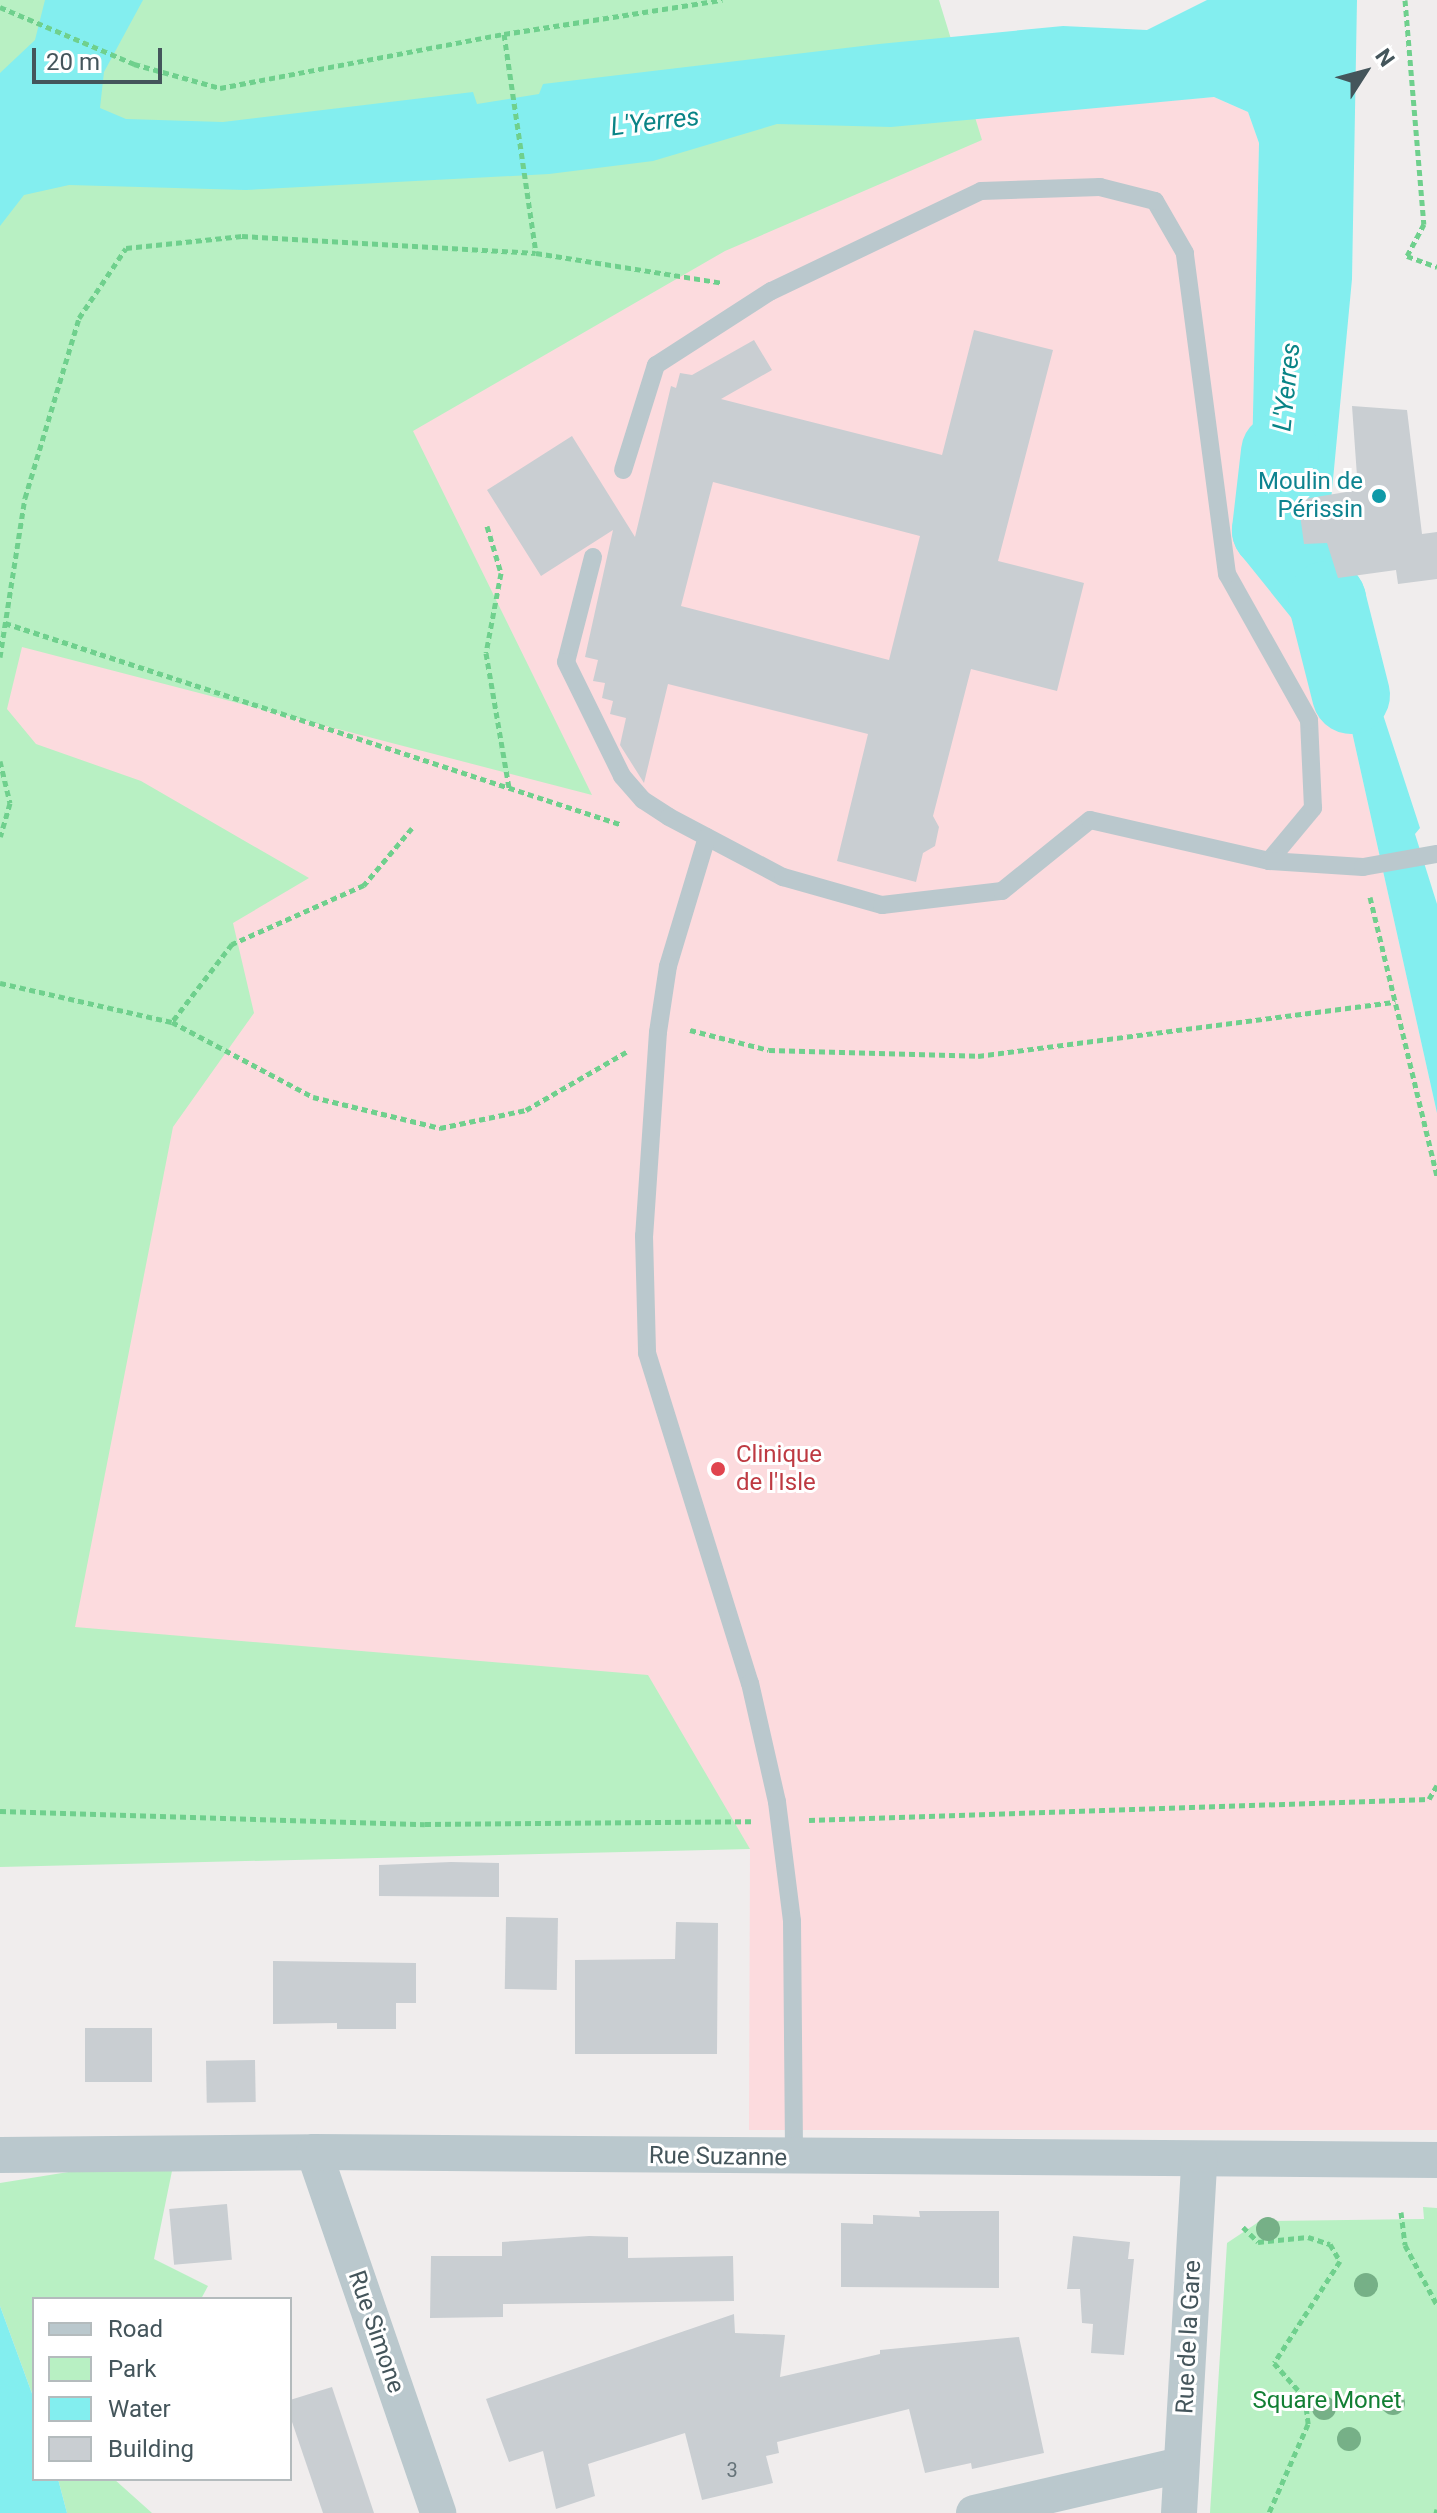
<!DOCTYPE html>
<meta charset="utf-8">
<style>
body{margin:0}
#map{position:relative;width:1437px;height:2513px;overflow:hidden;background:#f0eded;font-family:Roboto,sans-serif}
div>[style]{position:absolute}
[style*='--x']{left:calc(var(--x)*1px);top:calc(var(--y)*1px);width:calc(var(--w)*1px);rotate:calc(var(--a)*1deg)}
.medical>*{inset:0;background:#fcdbde}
.green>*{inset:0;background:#b8f0c3}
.water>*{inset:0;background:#83eeef}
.river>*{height:78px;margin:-39px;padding:0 39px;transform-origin:39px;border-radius:39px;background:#83eeef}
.building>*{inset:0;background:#c9ced2;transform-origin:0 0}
.path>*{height:5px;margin-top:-2.5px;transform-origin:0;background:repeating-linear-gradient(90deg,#6fd08d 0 6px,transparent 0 10px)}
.service>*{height:18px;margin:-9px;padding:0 9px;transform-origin:9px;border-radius:9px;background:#bac8cd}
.minor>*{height:36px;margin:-18px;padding:0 18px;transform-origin:18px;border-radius:18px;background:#bac8cd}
.trees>*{width:24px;height:24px;margin:-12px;border-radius:50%;background:#76b087}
.dots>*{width:22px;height:22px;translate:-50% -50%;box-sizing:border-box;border:4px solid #fff;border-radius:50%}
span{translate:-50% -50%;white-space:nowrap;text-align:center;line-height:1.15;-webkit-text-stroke:6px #fff;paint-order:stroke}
.number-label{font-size:20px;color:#657379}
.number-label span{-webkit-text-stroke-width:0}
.culture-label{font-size:24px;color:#0d838f}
.right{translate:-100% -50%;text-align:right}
.health-label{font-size:24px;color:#be3a42}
.left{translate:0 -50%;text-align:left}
.street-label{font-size:24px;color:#44555b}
.park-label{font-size:24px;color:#127f34}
.water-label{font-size:26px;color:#098486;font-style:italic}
.legend{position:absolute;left:32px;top:2297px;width:260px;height:184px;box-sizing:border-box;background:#fff;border:2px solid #b4bbbd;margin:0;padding:10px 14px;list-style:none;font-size:24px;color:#44555b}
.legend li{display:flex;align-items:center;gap:16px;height:40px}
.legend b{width:40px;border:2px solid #b4bbbd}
.north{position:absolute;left:1325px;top:32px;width:80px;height:80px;-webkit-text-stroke:6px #fff;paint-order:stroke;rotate:54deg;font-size:22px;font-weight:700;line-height:32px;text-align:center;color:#44555b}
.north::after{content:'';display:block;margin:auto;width:28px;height:36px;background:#44555b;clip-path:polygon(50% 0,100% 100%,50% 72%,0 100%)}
.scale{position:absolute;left:32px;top:48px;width:130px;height:36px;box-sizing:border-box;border:4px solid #44555b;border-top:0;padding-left:10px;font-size:24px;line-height:28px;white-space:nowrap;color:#44555b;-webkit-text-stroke:6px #fff;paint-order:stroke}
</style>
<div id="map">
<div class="medical">
<i style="clip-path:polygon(1214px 97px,1248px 112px,1259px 143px,1251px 503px,1259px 519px,1259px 537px,1315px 566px,1437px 1113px,1437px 2130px,749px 2130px,750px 1849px,0 1824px,0 226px,975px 116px)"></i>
</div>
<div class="green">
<i style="clip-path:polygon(0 0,939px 0,982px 140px,725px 251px,413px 431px,592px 795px,22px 647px,7px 709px,36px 744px,141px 781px,309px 878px,233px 923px,254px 1013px,173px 1127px,75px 1627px,648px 1675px,750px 1849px,0 1867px)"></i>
<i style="clip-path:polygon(87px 2169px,172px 2171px,154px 2259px,208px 2286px,201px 2299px,34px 2299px,34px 2399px,0 2306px,0 2183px)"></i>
<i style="clip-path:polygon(1423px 2207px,1437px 2208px,1437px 2513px,1210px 2513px,1227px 2243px,1260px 2221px,1424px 2219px)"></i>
<i style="clip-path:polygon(58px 2479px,114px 2479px,152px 2513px,67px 2513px)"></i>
</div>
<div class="water">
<i style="clip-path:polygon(45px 0,143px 0,104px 72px,100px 108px,126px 119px,223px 122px,473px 92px,477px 104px,539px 94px,543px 84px,879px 44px,1063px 26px,1147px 30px,1207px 0,1357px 0,1352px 279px,1327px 543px,1420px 828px,1415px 834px,1437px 904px,1437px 1113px,1315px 566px,1258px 537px,1259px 519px,1251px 503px,1259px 143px,1248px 112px,1214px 97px,891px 127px,777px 124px,653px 161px,549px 174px,246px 190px,69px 185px,24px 195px,0 226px,0 73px,35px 40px)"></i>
<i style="clip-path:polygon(0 2306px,34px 2399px,34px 2479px,58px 2479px,67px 2513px,0 2513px)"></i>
</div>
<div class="river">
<i style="--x:1280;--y:452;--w:79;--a:96.6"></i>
<i style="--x:1271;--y:530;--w:90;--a:51.3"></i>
<i style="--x:1327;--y:600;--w:98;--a:75.8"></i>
</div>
<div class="building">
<i style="clip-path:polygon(evenodd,974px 330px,1053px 350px,998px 561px,1084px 583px,1057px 691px,971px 669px,933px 816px,939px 827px,935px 846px,923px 853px,916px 882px,837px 861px,868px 734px,668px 684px,644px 783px,620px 745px,626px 718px,610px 714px,613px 701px,602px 698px,605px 683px,593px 681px,598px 660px,585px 657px,613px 530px,541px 576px,487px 490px,572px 436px,635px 537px,671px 386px,676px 388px,680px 373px,692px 375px,754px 340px,772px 370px,721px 399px,942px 455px,974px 330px,713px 482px,920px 536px,889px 660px,681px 606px,713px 482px)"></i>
<i style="clip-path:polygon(1352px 406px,1407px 410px,1422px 534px,1437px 532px,1437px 579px,1398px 584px,1396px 570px,1338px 578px,1327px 543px,1304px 544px,1298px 500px,1358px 490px)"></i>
<i style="clip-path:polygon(451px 1862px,499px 1863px,499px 1897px,379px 1896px,379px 1865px)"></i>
<i style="left:506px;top:1917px;width:52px;height:72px;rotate:1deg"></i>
<i style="clip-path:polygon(676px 1922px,718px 1923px,717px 2054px,575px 2054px,575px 1960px,675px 1959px)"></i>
<i style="clip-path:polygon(273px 1961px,416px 1963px,416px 2003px,396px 2003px,396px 2029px,337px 2029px,337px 2023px,273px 2024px)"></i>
<i style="left:85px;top:2028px;width:67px;height:54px"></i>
<i style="left:255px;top:2060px;width:42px;height:49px;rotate:89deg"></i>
<i style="left:227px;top:2204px;width:56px;height:58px;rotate:85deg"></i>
<i style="clip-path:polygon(919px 2211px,999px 2211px,999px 2288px,841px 2287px,841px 2223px,873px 2224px,873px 2215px,920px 2217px)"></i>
<i style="clip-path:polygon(589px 2236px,628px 2237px,628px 2258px,733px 2256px,734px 2301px,503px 2304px,503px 2317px,430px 2318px,431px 2256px,502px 2256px,502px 2242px)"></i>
<i style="clip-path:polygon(1073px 2236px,1130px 2242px,1128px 2259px,1134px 2259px,1124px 2355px,1091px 2353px,1093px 2324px,1082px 2323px,1080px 2289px,1067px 2289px)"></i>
<i style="clip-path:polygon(734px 2314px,735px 2333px,785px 2335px,780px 2377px,880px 2354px,880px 2350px,1019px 2337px,1044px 2453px,972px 2469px,971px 2463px,925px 2473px,909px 2409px,777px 2442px,779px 2453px,766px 2456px,773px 2483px,702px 2500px,685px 2433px,588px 2464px,595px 2496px,556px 2509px,543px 2451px,509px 2462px,486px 2399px)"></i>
<i style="clip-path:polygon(332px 2387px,374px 2513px,323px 2513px,290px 2416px,290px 2400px)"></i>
</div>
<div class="path">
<i style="--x:1405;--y:0;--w:225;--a:85.2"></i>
<i style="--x:1424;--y:224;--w:36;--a:118"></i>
<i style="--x:1407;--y:256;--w:32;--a:20"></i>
<i style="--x:0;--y:7;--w:146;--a:23"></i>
<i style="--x:134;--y:64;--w:89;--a:15.6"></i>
<i style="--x:220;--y:88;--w:289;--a:-10.8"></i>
<i style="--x:504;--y:34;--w:221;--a:-8.9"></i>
<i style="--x:504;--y:34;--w:221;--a:81.7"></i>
<i style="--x:487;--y:526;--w:49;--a:73.4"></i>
<i style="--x:501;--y:573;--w:81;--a:100.6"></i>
<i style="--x:486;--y:653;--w:137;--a:80.3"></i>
<i style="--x:5;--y:623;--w:647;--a:18.1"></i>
<i style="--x:0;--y:657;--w:161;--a:-81.1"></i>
<i style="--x:25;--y:498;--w:188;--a:-73.3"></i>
<i style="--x:79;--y:318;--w:84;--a:-56.1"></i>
<i style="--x:126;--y:248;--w:117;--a:-5.9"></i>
<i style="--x:242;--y:236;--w:294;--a:3.3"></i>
<i style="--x:536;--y:253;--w:189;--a:9.1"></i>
<i style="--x:0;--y:761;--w:43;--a:76.6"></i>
<i style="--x:10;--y:803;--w:35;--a:106"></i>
<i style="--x:412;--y:828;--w:75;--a:130.1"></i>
<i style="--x:364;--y:885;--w:145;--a:155.9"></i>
<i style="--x:232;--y:944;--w:98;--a:127.6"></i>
<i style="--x:172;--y:1022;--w:160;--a:28"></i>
<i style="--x:313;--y:1097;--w:131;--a:13.7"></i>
<i style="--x:440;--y:1128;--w:88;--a:-11.8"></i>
<i style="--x:526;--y:1110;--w:116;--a:-30.1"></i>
<i style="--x:1370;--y:897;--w:287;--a:76.5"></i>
<i style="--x:0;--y:983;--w:176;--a:12.8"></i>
<i style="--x:690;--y:1030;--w:81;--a:14.2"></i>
<i style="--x:769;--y:1050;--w:209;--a:1.6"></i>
<i style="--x:978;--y:1056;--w:421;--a:-7.4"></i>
<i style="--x:0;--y:1811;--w:425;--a:1.8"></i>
<i style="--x:425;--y:1824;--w:326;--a:-0.5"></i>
<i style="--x:809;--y:1820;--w:620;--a:-1.94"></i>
<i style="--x:1429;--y:1799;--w:16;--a:-60"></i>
<i style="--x:1401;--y:2212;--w:33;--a:83"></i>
<i style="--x:1405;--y:2245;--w:68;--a:61.9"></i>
<i style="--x:1243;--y:2227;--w:21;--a:45"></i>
<i style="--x:1258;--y:2242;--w:50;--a:-5.7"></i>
<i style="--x:1308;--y:2237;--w:23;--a:18"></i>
<i style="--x:1330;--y:2244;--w:20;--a:60"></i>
<i style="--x:1340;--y:2261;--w:121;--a:122.9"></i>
<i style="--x:1274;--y:2363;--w:47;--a:48.5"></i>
<i style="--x:1305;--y:2398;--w:26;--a:83"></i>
<i style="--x:1308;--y:2424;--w:97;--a:113.7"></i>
<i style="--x:1436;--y:2513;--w:4;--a:-76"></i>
</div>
<div class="service">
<i style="--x:593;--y:557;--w:108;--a:104.4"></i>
<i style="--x:566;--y:662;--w:127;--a:63.8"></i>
<i style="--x:622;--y:776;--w:32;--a:49"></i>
<i style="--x:643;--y:800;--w:31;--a:33"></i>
<i style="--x:669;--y:817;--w:129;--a:27.8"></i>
<i style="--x:783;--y:877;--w:103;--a:15.8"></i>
<i style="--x:882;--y:905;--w:121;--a:-6.7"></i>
<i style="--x:1002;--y:891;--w:113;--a:-38.9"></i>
<i style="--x:1090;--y:820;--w:184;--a:12.9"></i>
<i style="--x:1269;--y:861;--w:69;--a:-50.3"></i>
<i style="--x:1313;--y:808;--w:88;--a:-92.6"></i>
<i style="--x:1309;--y:720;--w:167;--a:-119.3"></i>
<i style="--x:1227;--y:574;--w:324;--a:-97.5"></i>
<i style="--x:1185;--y:253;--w:60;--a:-120"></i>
<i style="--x:1155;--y:201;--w:57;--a:-165.7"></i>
<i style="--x:1100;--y:187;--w:119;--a:178.1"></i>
<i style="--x:981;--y:191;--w:233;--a:154.5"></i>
<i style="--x:771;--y:291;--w:137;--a:147.2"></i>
<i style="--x:656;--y:365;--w:110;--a:107.4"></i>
<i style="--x:707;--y:837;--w:135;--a:106.8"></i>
<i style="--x:668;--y:966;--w:67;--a:98.6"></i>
<i style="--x:658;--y:1032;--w:204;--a:93.9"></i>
<i style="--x:644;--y:1236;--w:117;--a:88.5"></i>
<i style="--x:647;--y:1353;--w:346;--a:72.7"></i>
<i style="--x:750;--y:1683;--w:122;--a:77.2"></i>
<i style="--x:777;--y:1802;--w:120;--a:82.8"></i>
<i style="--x:792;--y:1921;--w:237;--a:89.5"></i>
<i style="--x:1269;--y:861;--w:94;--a:3.7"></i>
<i style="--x:1363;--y:867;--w:75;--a:-10"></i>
</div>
<div class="minor">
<i style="--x:314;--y:2152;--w:382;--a:71"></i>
<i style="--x:0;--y:2155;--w:314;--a:-0.5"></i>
<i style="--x:314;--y:2152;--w:1123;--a:0.41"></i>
<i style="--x:974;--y:2513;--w:212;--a:-13.1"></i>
<i style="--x:1179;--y:2513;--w:353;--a:-86.7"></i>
</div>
<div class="trees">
<i style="left:1268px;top:2229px"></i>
<i style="left:1366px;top:2285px"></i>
<i style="left:1393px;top:2403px"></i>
<i style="left:1324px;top:2408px"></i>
<i style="left:1349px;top:2439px"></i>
</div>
<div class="dots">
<i style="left:1379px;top:496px;background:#0f9aa8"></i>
<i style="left:718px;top:1469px;background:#e0444e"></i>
</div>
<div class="number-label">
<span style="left:732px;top:2470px">3</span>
</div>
<div class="culture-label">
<span class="right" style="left:1363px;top:496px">Moulin de<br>Périssin</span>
</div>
<div class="health-label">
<span class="left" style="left:736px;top:1469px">Clinique<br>de l'Isle</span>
</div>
<div class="street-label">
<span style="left:718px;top:2157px;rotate:1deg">Rue Suzanne</span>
<span style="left:376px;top:2332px;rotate:71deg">Rue Simone</span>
<span style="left:1189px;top:2337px;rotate:-87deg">Rue de la Gare</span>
</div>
<div class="park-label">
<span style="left:1327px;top:2401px">Square Monet</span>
</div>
<div class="water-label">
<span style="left:655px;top:122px;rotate:-7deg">L'Yerres</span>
<span style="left:1287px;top:387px;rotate:-84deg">L'Yerres</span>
</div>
<ul class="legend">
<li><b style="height:10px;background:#bac8cd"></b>Road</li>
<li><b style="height:22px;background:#b8f0c3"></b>Park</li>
<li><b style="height:22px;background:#83eeef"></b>Water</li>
<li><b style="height:22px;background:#c9ced2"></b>Building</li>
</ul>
<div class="north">N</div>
<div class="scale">20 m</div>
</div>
